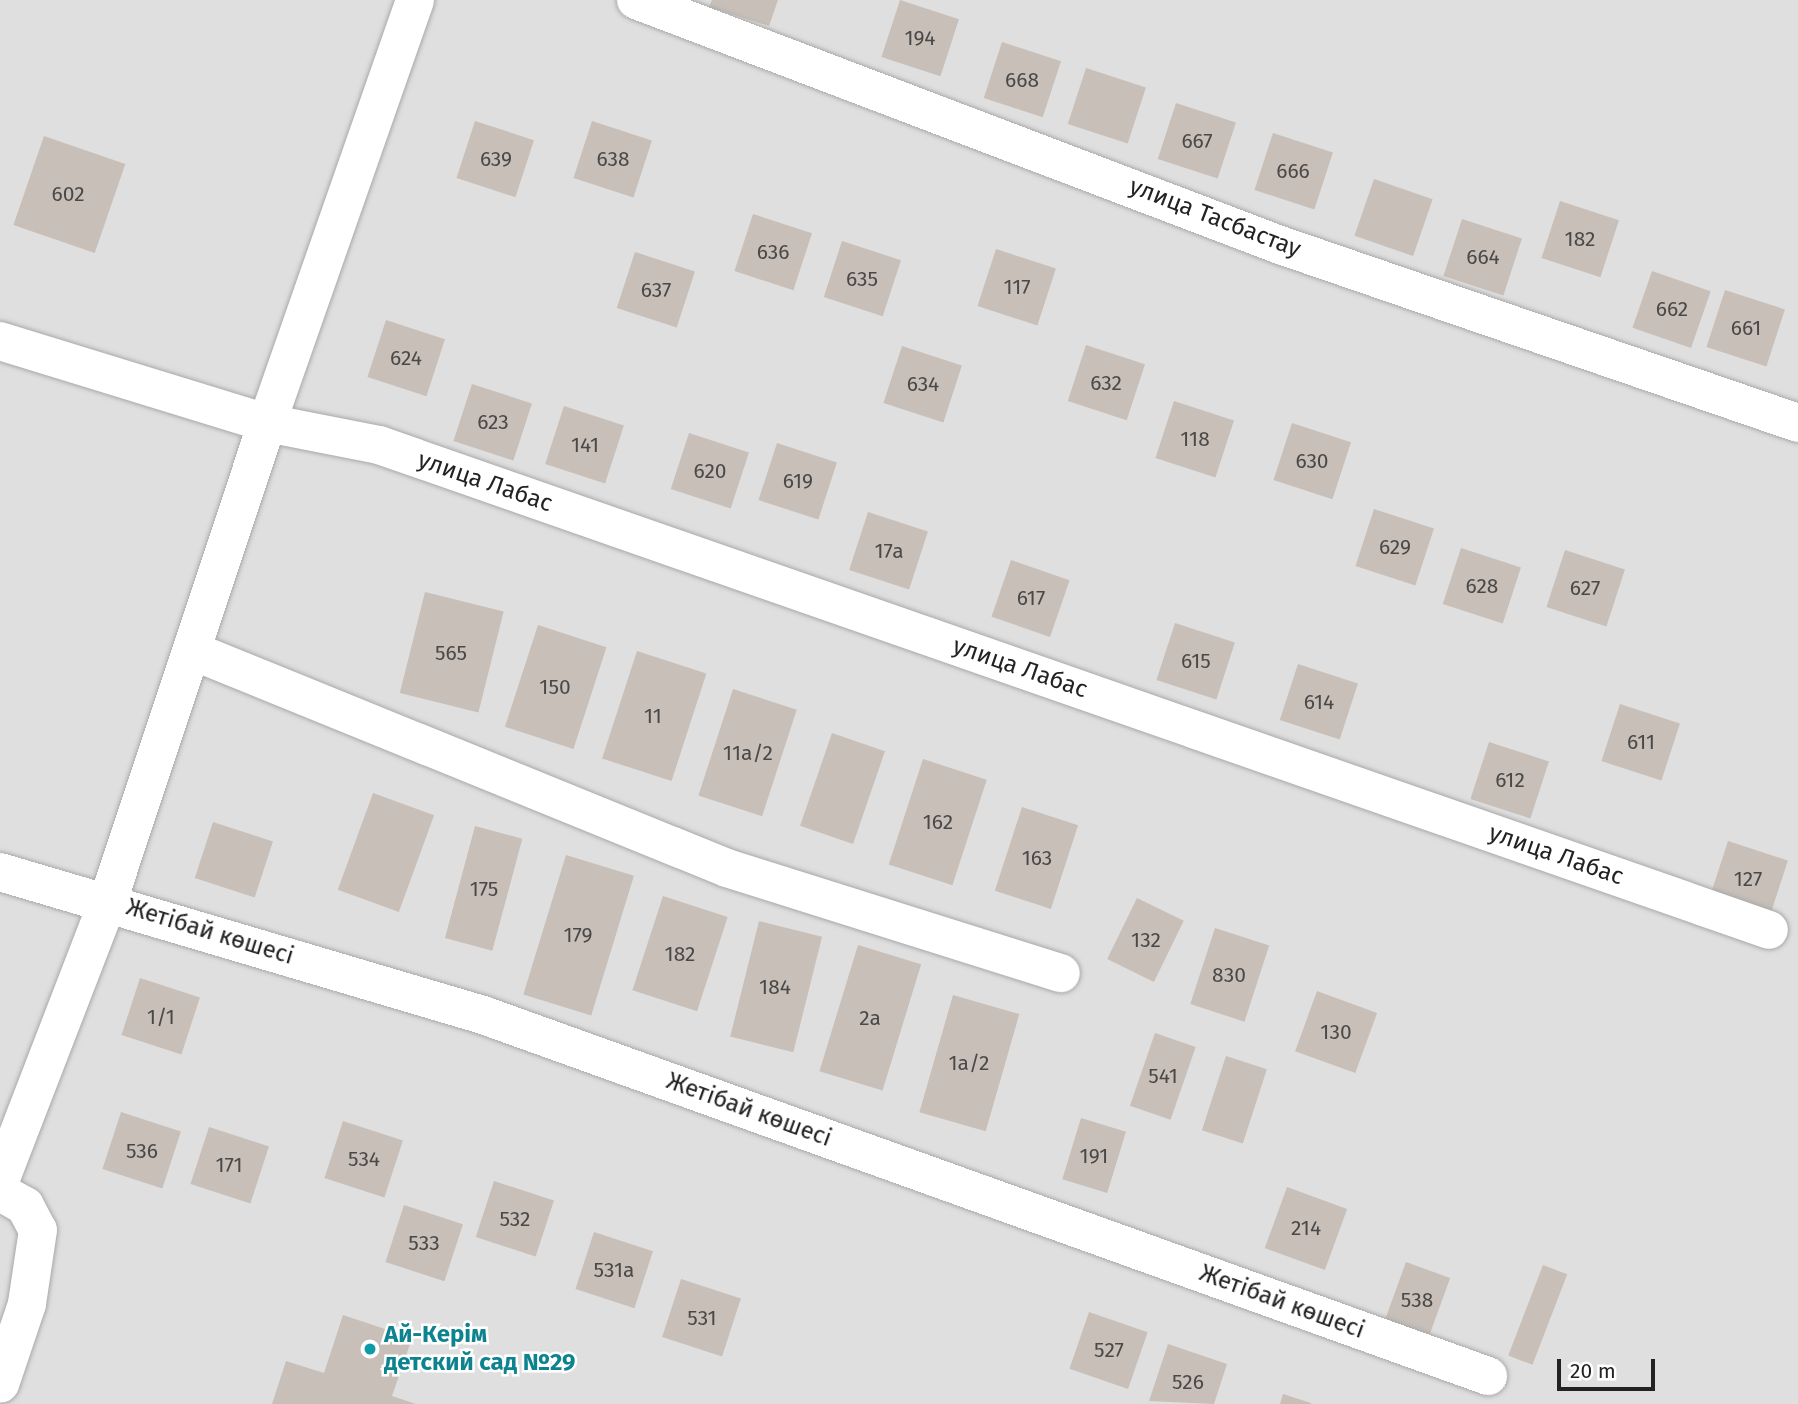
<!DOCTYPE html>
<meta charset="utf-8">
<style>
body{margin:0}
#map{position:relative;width:1798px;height:1404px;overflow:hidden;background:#f2efe9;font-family:"Fira Sans",sans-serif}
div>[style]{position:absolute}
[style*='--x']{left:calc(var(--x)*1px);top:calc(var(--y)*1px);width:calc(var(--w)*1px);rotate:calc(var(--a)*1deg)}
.residential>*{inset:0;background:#e0dfdf;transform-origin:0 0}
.building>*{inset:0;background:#c7bfb8;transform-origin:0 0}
.roads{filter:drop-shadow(0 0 2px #a9a9a9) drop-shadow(0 0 2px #a9a9a9)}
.minor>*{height:38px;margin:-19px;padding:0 19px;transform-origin:19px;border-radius:19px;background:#fff}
.dots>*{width:19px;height:19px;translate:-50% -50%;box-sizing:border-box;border:4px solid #fff;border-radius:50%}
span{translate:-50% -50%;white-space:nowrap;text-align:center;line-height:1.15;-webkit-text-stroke:5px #fff;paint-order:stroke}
.number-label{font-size:21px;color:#4b4948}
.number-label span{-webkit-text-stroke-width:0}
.street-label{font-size:24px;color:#222}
.culture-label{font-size:24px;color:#0d838f;font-weight:700}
.left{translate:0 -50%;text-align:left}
.scale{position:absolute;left:1557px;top:1359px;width:98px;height:32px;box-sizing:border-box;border:4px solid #222;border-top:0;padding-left:9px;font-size:21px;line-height:24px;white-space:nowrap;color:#222;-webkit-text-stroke:5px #fff;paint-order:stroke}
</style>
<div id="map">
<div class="residential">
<i style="left:0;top:0;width:1798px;height:1404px"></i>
</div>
<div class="building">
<i style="clip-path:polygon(712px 0,778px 0,769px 26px,709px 7px)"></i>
<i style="left:900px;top:0;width:62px;height:60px;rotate:18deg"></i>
<i style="left:1002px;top:42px;width:62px;height:59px;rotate:18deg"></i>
<i style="left:1086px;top:68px;width:63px;height:59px;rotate:18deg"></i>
<i style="left:1176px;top:103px;width:63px;height:59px;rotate:18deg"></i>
<i style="left:475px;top:121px;width:62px;height:60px;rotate:18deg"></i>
<i style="left:592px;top:121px;width:63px;height:60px;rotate:18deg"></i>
<i style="left:1273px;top:133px;width:63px;height:60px;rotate:18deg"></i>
<i style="left:44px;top:136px;width:86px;height:94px;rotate:19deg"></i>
<i style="left:1374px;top:179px;width:62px;height:60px;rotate:19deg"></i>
<i style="left:1560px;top:201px;width:62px;height:60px;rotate:18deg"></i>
<i style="left:753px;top:214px;width:62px;height:60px;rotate:18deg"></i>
<i style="left:1462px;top:219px;width:63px;height:60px;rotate:18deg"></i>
<i style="left:842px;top:241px;width:62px;height:59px;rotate:18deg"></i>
<i style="left:996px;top:249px;width:63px;height:60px;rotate:18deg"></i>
<i style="left:635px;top:252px;width:63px;height:59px;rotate:18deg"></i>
<i style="left:1652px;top:271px;width:62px;height:60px;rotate:19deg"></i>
<i style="left:1725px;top:290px;width:63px;height:60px;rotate:18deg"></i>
<i style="left:386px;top:320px;width:62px;height:60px;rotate:18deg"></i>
<i style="left:1086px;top:345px;width:62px;height:59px;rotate:18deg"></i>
<i style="left:902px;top:346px;width:63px;height:60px;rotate:18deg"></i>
<i style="left:472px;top:384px;width:63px;height:60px;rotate:18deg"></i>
<i style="left:1174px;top:401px;width:63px;height:60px;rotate:18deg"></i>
<i style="left:564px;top:406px;width:63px;height:61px;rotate:18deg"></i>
<i style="left:1292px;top:423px;width:62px;height:60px;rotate:18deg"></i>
<i style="left:689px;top:433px;width:63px;height:59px;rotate:18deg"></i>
<i style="left:777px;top:443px;width:63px;height:60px;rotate:18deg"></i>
<i style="left:1374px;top:509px;width:63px;height:60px;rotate:18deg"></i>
<i style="left:868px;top:512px;width:63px;height:61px;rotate:18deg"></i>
<i style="left:1461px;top:548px;width:63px;height:59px;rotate:18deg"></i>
<i style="left:1565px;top:550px;width:63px;height:60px;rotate:18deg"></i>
<i style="left:1011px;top:560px;width:62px;height:60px;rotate:19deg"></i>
<i style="left:425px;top:592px;width:81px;height:104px;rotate:14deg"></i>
<i style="left:1175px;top:623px;width:63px;height:60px;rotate:18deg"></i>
<i style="left:538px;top:625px;width:72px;height:107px;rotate:18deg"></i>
<i style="left:637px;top:651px;width:73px;height:113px;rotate:18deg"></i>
<i style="left:1298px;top:664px;width:63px;height:59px;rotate:18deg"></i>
<i style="left:733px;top:689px;width:67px;height:112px;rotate:18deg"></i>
<i style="left:1620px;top:704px;width:63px;height:60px;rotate:18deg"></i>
<i style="left:832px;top:733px;width:56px;height:98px;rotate:19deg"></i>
<i style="left:1489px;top:742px;width:63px;height:60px;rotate:18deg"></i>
<i style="left:923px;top:759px;width:67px;height:111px;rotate:18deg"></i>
<i style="left:373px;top:793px;width:65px;height:103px;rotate:20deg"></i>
<i style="left:1022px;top:807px;width:59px;height:88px;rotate:18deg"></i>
<i style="left:213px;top:822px;width:63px;height:59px;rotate:18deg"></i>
<i style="left:475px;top:826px;width:49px;height:116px;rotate:15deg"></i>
<i style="left:1728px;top:841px;width:63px;height:60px;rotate:18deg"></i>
<i style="left:566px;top:855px;width:71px;height:146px;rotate:17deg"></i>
<i style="left:663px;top:896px;width:68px;height:99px;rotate:18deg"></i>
<i style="left:1137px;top:898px;width:52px;height:68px;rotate:26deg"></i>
<i style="left:759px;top:921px;width:65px;height:119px;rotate:14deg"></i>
<i style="left:1215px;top:928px;width:57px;height:80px;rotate:18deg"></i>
<i style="left:858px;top:945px;width:66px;height:132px;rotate:17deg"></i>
<i style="left:140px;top:978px;width:63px;height:60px;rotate:18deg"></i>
<i style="left:1317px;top:991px;width:64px;height:64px;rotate:20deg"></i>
<i style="left:953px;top:995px;width:69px;height:122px;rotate:16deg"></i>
<i style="left:1155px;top:1033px;width:43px;height:77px;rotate:19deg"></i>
<i style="left:1226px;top:1056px;width:43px;height:78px;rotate:18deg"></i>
<i style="left:121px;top:1112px;width:63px;height:60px;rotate:18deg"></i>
<i style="left:1081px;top:1118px;width:47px;height:64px;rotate:17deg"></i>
<i style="left:343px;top:1121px;width:63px;height:60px;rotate:18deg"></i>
<i style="left:209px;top:1127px;width:63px;height:60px;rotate:18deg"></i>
<i style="left:494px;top:1181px;width:63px;height:59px;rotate:18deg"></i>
<i style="left:1287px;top:1187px;width:64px;height:65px;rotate:20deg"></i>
<i style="left:404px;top:1205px;width:62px;height:60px;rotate:18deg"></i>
<i style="left:594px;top:1232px;width:62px;height:60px;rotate:18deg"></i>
<i style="left:1406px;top:1262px;width:47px;height:64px;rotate:20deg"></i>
<i style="left:1543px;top:1265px;width:26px;height:97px;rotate:21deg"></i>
<i style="left:681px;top:1279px;width:63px;height:61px;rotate:18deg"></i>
<i style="left:1089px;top:1312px;width:62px;height:60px;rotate:19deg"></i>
<i style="clip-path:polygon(343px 1315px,412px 1338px,392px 1396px,416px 1404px,272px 1404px,286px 1361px,324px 1373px)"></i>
<i style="clip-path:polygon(1168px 1344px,1227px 1364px,1214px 1404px,1149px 1401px)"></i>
<i style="clip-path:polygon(1283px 1394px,1311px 1403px,1311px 1404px,1280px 1404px)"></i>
</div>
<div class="roads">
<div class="minor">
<i style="--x:636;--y:0;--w:689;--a:20.83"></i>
<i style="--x:1280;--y:245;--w:548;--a:18.96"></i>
<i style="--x:0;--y:341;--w:279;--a:17.1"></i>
<i style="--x:267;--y:423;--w:114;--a:11.1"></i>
<i style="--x:379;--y:445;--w:1472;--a:19.23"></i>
<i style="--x:193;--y:651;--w:576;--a:22.12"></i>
<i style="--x:727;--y:868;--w:350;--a:17.5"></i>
<i style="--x:0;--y:872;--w:504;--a:16.49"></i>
<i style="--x:483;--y:1015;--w:1068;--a:19.76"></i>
<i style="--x:0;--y:1181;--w:300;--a:-68.9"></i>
<i style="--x:108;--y:901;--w:504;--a:-71.6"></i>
<i style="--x:267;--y:423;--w:448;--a:-70.7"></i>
<i style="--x:0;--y:1192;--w:29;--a:29"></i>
<i style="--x:25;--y:1206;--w:27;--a:62"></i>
<i style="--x:38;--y:1230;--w:75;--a:98.5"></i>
<i style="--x:27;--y:1304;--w:84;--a:108.6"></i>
</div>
</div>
<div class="dots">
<i style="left:370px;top:1349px;background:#0f9aa8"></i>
</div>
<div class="number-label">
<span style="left:920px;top:38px">194</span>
<span style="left:1022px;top:80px">668</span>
<span style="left:1197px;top:141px">667</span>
<span style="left:496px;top:159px">639</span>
<span style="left:613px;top:159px">638</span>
<span style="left:1293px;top:171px">666</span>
<span style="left:68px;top:194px">602</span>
<span style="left:1580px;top:239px">182</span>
<span style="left:773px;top:252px">636</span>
<span style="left:1483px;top:257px">664</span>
<span style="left:862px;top:279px">635</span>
<span style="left:1017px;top:287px">117</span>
<span style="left:656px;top:290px">637</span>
<span style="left:1672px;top:309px">662</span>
<span style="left:1746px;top:328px">661</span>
<span style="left:406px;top:358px">624</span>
<span style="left:1106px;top:383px">632</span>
<span style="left:923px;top:384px">634</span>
<span style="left:493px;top:422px">623</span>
<span style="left:1195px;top:439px">118</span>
<span style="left:585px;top:445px">141</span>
<span style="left:1312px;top:461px">630</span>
<span style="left:710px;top:471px">620</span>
<span style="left:798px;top:481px">619</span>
<span style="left:1395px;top:547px">629</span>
<span style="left:889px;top:551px">17а</span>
<span style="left:1482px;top:586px">628</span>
<span style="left:1585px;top:588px">627</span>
<span style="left:1031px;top:598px">617</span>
<span style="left:451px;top:653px">565</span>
<span style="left:1196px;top:661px">615</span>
<span style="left:555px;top:687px">150</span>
<span style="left:1319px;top:702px">614</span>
<span style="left:653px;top:716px">11</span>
<span style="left:1641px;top:742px">611</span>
<span style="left:748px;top:753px">11а/2</span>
<span style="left:1510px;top:780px">612</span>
<span style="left:938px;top:822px">162</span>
<span style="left:1037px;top:858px">163</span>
<span style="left:1748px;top:879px">127</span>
<span style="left:484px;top:889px">175</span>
<span style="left:578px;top:935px">179</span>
<span style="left:1146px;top:940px">132</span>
<span style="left:680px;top:954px">182</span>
<span style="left:1229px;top:975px">830</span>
<span style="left:775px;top:987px">184</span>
<span style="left:161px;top:1017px">1/1</span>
<span style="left:870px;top:1018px">2а</span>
<span style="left:1336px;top:1032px">130</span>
<span style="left:969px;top:1063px">1а/2</span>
<span style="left:1163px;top:1076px">541</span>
<span style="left:142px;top:1151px">536</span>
<span style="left:1094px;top:1156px">191</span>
<span style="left:364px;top:1159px">534</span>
<span style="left:229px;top:1165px">171</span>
<span style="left:515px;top:1219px">532</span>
<span style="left:1306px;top:1228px">214</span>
<span style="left:424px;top:1243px">533</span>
<span style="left:614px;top:1270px">531а</span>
<span style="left:1417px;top:1300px">538</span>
<span style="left:702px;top:1318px">531</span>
<span style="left:1109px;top:1350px">527</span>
<span style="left:1188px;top:1382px">526</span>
</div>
<div class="street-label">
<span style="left:1215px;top:218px;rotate:21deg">улица Тасбастау</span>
<span style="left:485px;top:482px;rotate:19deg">улица Лабас</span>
<span style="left:1020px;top:668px;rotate:19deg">улица Лабас</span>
<span style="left:1556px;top:855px;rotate:19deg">улица Лабас</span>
<span style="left:210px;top:932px;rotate:17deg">Жетібай көшесі</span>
<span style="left:749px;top:1110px;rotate:20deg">Жетібай көшесі</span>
<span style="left:1282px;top:1302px;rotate:20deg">Жетібай көшесі</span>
</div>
<div class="culture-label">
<span class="left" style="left:384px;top:1349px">Ай-Керім<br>детский сад №29</span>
</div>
<div class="scale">20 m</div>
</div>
